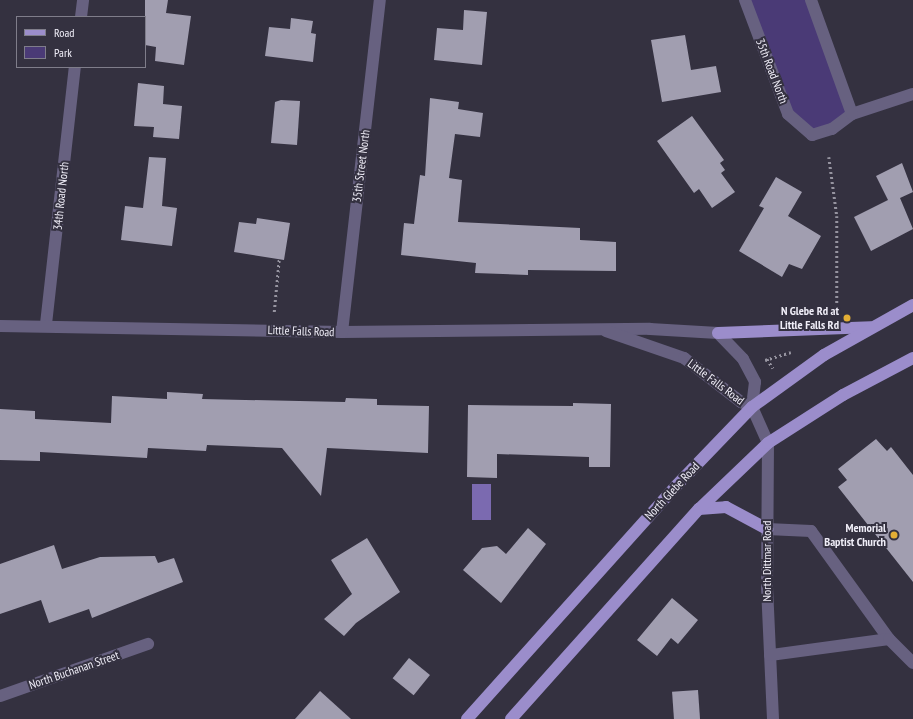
<!DOCTYPE html>
<style>
body{margin:0}
#map{position:relative;width:913px;height:719px;overflow:hidden;background:#343140;font-family:"PT Sans Narrow",sans-serif}
div>[style]{position:absolute}
[style*='--x']{left:calc(var(--x)*1px);top:calc(var(--y)*1px);width:calc(var(--w)*1px);rotate:calc(var(--a)*1deg)}
.green>*{inset:0;background:#4a3a76}
.water>*{inset:0;background:#7b6ab0;transform-origin:0 0}
.building>*{inset:0;background:#a19eb0;transform-origin:0 0}
.path>*{height:2.5px;margin-top:-1.25px;transform-origin:0;background:repeating-linear-gradient(90deg,#9694a0 0 2px,transparent 0 5px)}
.minor>*{height:12px;margin:-6px;padding:0 6px;transform-origin:6px;border-radius:6px;background:#676180}
.major>*{height:12px;margin:-6px;padding:0 6px;transform-origin:6px;border-radius:6px;background:#9b8dcb}
.dots>*{width:11px;height:11px;translate:-50% -50%;box-sizing:border-box;border:2px solid #343140;border-radius:50%}
span{translate:-50% -50%;white-space:nowrap;text-align:center;line-height:1.15;-webkit-text-stroke:4px #343140;paint-order:stroke}
.street-label{font-size:12px;color:#f0eef8}
.poi-label{font-size:12px;color:#f0eef8;font-weight:700}
.right{translate:-100% -50%;text-align:right}
.legend{position:absolute;left:16px;top:16px;width:130px;height:52px;box-sizing:border-box;background:#343140;border:1px solid #7f7d8a;margin:0;padding:5px 7px;list-style:none;font-size:12px;color:#f0eef8}
.legend li{display:flex;align-items:center;gap:8px;height:20px}
.legend b{width:20px;border:1px solid #7f7d8a}
</style>
<div id="map">
<div class="green">
<i style="clip-path:polygon(745px 0,811px 0,852px 114px,812px 135px,788px 114px)"></i>
</div>
<div class="water">
<i style="left:472px;top:484px;width:19px;height:36px"></i>
</div>
<div class="building">
<i style="clip-path:polygon(145px 0,168px 0,166px 13px,191px 16px,184px 65px,155px 61px,156px 47px,145px 45px)"></i>
<i style="clip-path:polygon(464px 10px,487px 12px,482px 65px,434px 60px,437px 28px,463px 30px)"></i>
<i style="clip-path:polygon(291px 18px,313px 21px,311px 33px,316px 34px,313px 62px,265px 56px,269px 27px,290px 29px)"></i>
<i style="clip-path:polygon(685px 35px,691px 70px,716px 66px,721px 92px,662px 102px,651px 40px)"></i>
<i style="clip-path:polygon(138px 83px,164px 86px,163px 104px,182px 106px,179px 139px,153px 137px,154px 127px,134px 126px)"></i>
<i style="clip-path:polygon(430px 98px,459px 102px,458px 109px,483px 113px,480px 137px,455px 134px,449px 178px,462px 180px,458px 222px,580px 228px,580px 240px,616px 242px,616px 271px,528px 270px,528px 275px,475px 273px,476px 263px,401px 255px,404px 223px,414px 224px,420px 175px,425px 176px)"></i>
<i style="clip-path:polygon(281px 100px,300px 101px,297px 145px,271px 143px,275px 102px)"></i>
<i style="clip-path:polygon(692px 116px,724px 160px,720px 163px,725px 170px,721px 173px,735px 192px,712px 208px,699px 189px,694px 193px,657px 141px)"></i>
<i style="clip-path:polygon(149px 157px,166px 158px,162px 206px,177px 208px,172px 246px,121px 240px,125px 206px,143px 208px)"></i>
<i style="clip-path:polygon(902px 163px,913px 192px,900px 198px,913px 229px,871px 251px,854px 217px,888px 200px,876px 176px)"></i>
<i style="clip-path:polygon(776px 177px,802px 192px,788px 216px,821px 236px,802px 269px,789px 264px,782px 277px,739px 251px,764px 208px,759px 206px)"></i>
<i style="clip-path:polygon(257px 218px,290px 223px,284px 260px,234px 252px,239px 222px,256px 224px)"></i>
<i style="clip-path:polygon(167px 392px,203px 394px,202px 399px,345px 402px,346px 398px,377px 399px,377px 405px,429px 406px,428px 453px,327px 448px,321px 496px,282px 448px,207px 445px,206px 451px,148px 448px,147px 458px,40px 452px,40px 461px,0 460px,0 409px,35px 411px,35px 419px,111px 423px,112px 396px,167px 399px)"></i>
<i style="clip-path:polygon(573px 403px,611px 404px,610px 467px,589px 467px,589px 457px,497px 454px,497px 478px,467px 477px,468px 405px,573px 406px)"></i>
<i style="clip-path:polygon(876px 439px,887px 451px,891px 447px,913px 475px,913px 582px,838px 487px,847px 480px,838px 469px)"></i>
<i style="clip-path:polygon(528px 528px,546px 544px,501px 603px,463px 570px,482px 548px,497px 546px,506px 554px)"></i>
<i style="clip-path:polygon(367px 538px,400px 592px,356px 623px,344px 636px,324px 619px,352px 594px,331px 560px)"></i>
<i style="clip-path:polygon(54px 545px,62px 569px,100px 557px,155px 556px,158px 563px,174px 558px,183px 582px,92px 618px,89px 609px,49px 623px,41px 600px,0 614px,0 564px)"></i>
<i style="clip-path:polygon(672px 598px,698px 620px,678px 644px,671px 638px,657px 656px,637px 640px)"></i>
<i style="left:409px;top:658px;width:27px;height:26px;rotate:39deg"></i>
<i style="left:698px;top:690px;width:29px;height:26px;rotate:86deg"></i>
<i style="clip-path:polygon(320px 691px,351px 719px,295px 719px)"></i>
</div>
<div class="path">
<i style="--x:829;--y:157;--w:60;--a:82.3"></i>
<i style="--x:837;--y:216;--w:93;--a:90"></i>
<i style="--x:274;--y:312;--w:53;--a:-84.6"></i>
<i style="--x:767;--y:359;--w:11;--a:56"></i>
<i style="--x:765;--y:360;--w:27;--a:-17"></i>
</div>
<div class="minor">
<i style="--x:745;--y:0;--w:122;--a:69.3"></i>
<i style="--x:788;--y:114;--w:32;--a:41"></i>
<i style="--x:812;--y:135;--w:21;--a:-17"></i>
<i style="--x:832;--y:129;--w:25;--a:-37"></i>
<i style="--x:852;--y:114;--w:64;--a:-18.2"></i>
<i style="--x:811;--y:0;--w:121;--a:70.2"></i>
<i style="--x:81;--y:17;--w:17;--a:-83"></i>
<i style="--x:46;--y:324;--w:259;--a:-83.6"></i>
<i style="--x:0;--y:326;--w:342;--a:1"></i>
<i style="--x:342;--y:332;--w:308;--a:-0.6"></i>
<i style="--x:650;--y:329;--w:68;--a:3.4"></i>
<i style="--x:718;--y:333;--w:36;--a:46"></i>
<i style="--x:743;--y:359;--w:26;--a:62"></i>
<i style="--x:755;--y:382;--w:25;--a:97"></i>
<i style="--x:752;--y:407;--w:39;--a:66"></i>
<i style="--x:768;--y:443;--w:144;--a:90.4"></i>
<i style="--x:767;--y:587;--w:132;--a:87.4"></i>
<i style="--x:606;--y:331;--w:83;--a:19.1"></i>
<i style="--x:684;--y:358;--w:72;--a:37.7"></i>
<i style="--x:741;--y:402;--w:12;--a:24"></i>
<i style="--x:342;--y:332;--w:334;--a:-83.5"></i>
<i style="--x:767;--y:529;--w:44;--a:2.6"></i>
<i style="--x:811;--y:531;--w:133;--a:54.2"></i>
<i style="--x:889;--y:639;--w:120;--a:172.3"></i>
<i style="--x:889;--y:639;--w:34;--a:45"></i>
<i style="--x:0;--y:696;--w:157;--a:-19.4"></i>
</div>
<div class="major">
<i style="--x:718;--y:333;--w:153;--a:-2.2"></i>
<i style="--x:699;--y:509;--w:27;--a:-4"></i>
<i style="--x:726;--y:507;--w:47;--a:28.2"></i>
<i style="--x:467;--y:719;--w:313;--a:-48.1"></i>
<i style="--x:676;--y:486;--w:110;--a:-46.1"></i>
<i style="--x:752;--y:407;--w:89;--a:-35.8"></i>
<i style="--x:824;--y:355;--w:102;--a:-29.3"></i>
<i style="--x:511;--y:719;--w:282;--a:-48.2"></i>
<i style="--x:699;--y:509;--w:95;--a:-43.7"></i>
<i style="--x:768;--y:443;--w:89;--a:-32.6"></i>
<i style="--x:843;--y:395;--w:79;--a:-27.9"></i>
</div>
<div class="dots">
<i style="left:847px;top:318px;background:#e3ae35"></i>
<i style="left:894px;top:535px;background:#e3ae35"></i>
</div>
<div class="street-label">
<span style="left:772px;top:71px;rotate:69deg">35th Road North</span>
<span style="left:361px;top:166px;rotate:-83deg">35th Street North</span>
<span style="left:61px;top:196px;rotate:-84deg">34th Road North</span>
<span style="left:301px;top:331px;rotate:2deg">Little Falls Road</span>
<span style="left:716px;top:382px;rotate:37deg">Little Falls Road</span>
<span style="left:672px;top:491px;rotate:-47deg">North Glebe Road</span>
<span style="left:767px;top:561px;rotate:-90deg">North Dittmar Road</span>
<span style="left:74px;top:670px;rotate:-19deg">North Buchanan Street</span>
</div>
<div class="poi-label">
<span class="right" style="left:839px;top:318px">N Glebe Rd at<br>Little Falls Rd</span>
<span class="right" style="left:886px;top:535px">Memorial<br>Baptist Church</span>
</div>
<ul class="legend">
<li><b style="height:5px;background:#9b8dcb"></b>Road</li>
<li><b style="height:11px;background:#4a3a76"></b>Park</li>
</ul>
</div>
